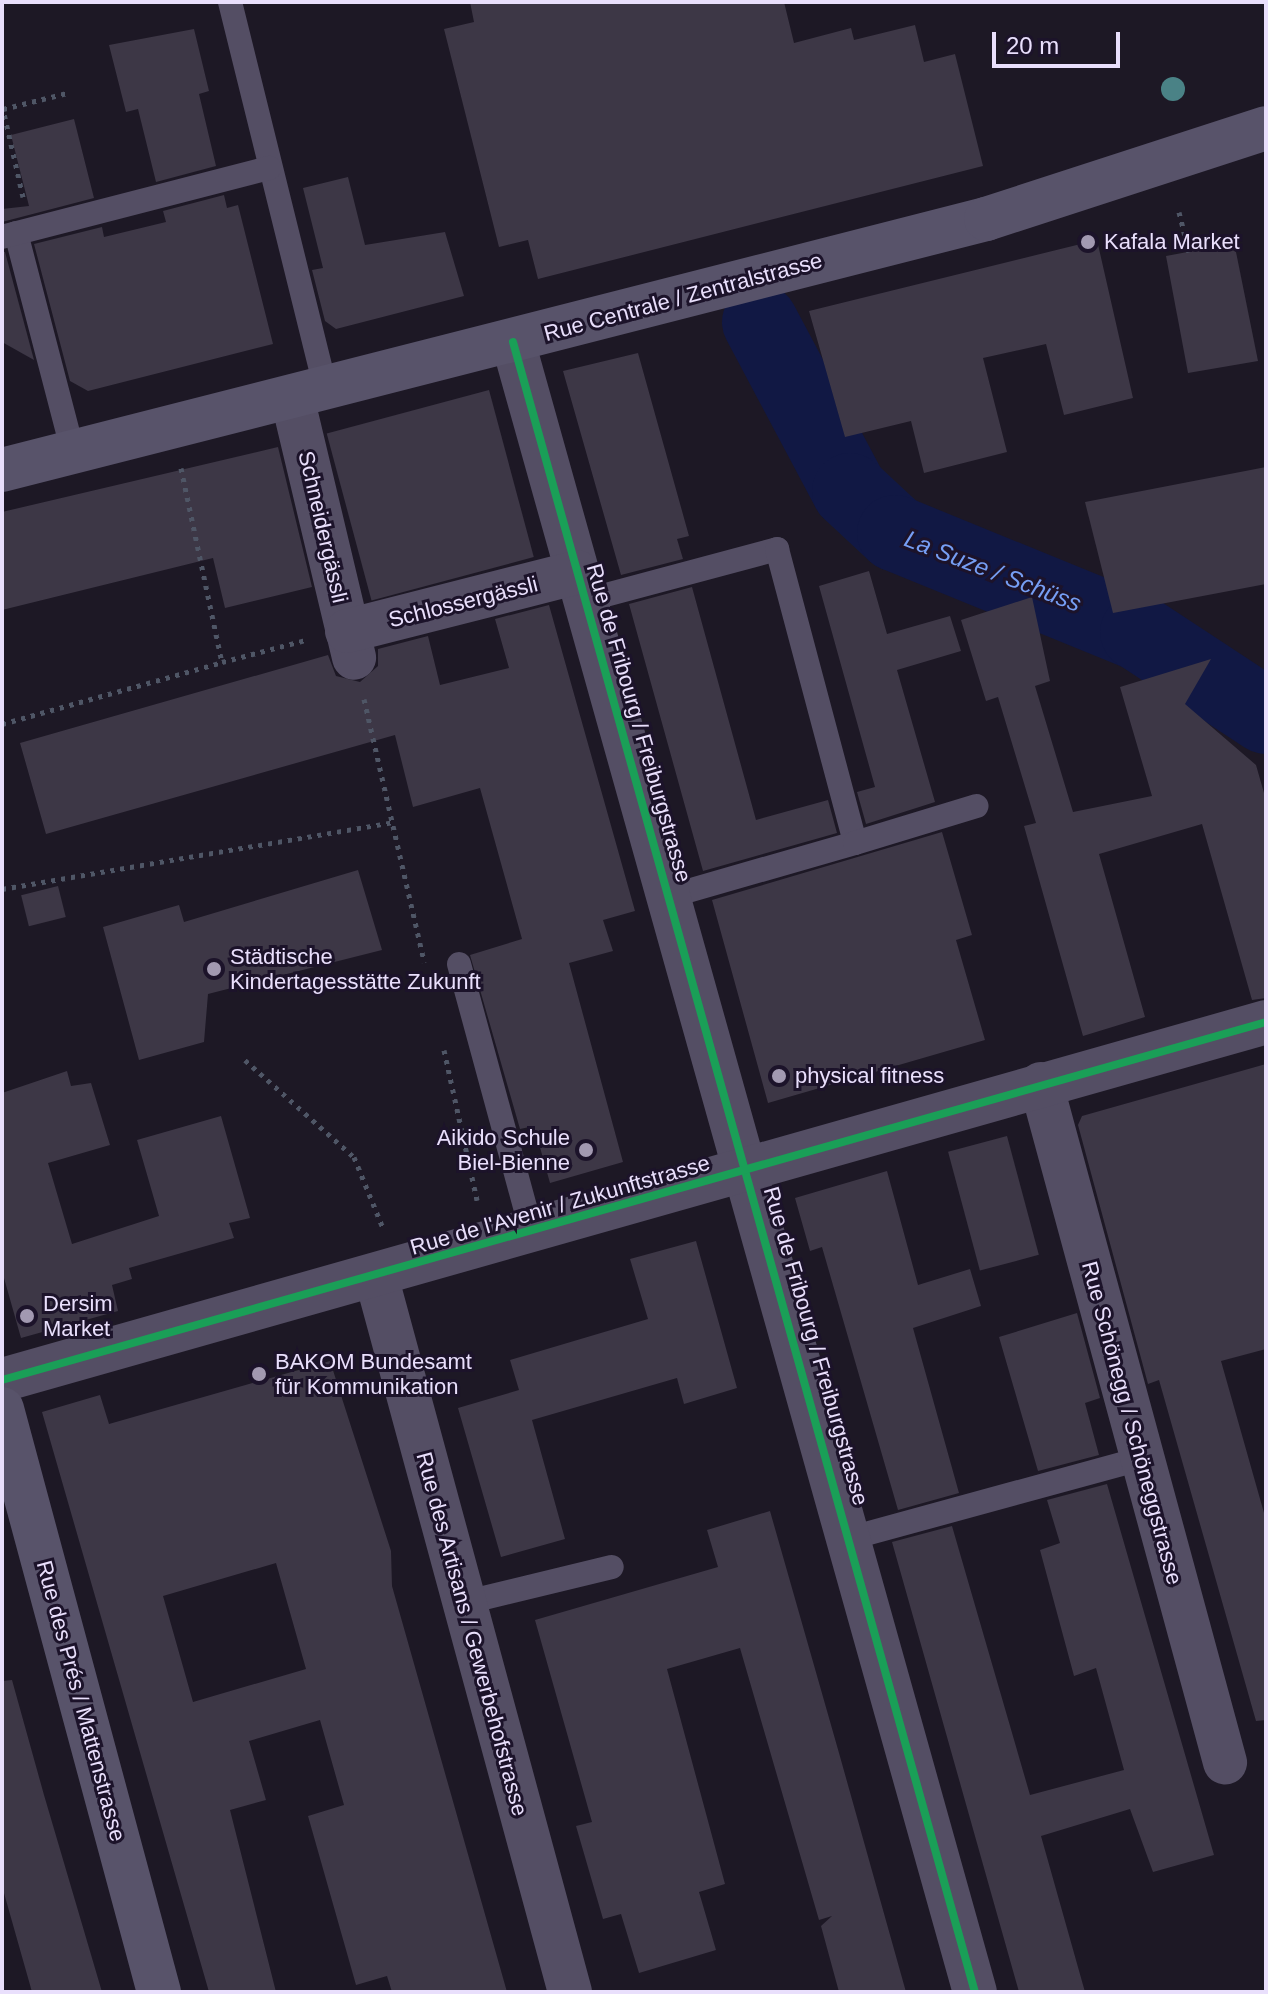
<!DOCTYPE html>
<meta charset="utf-8">
<style>
body{margin:0}
#map{position:relative;width:1268px;height:1994px;overflow:hidden;background:#1d1825;font-family:Arial,sans-serif}
div>[style]{position:absolute}
[style*='--x']{left:calc(var(--x)*1px);top:calc(var(--y)*1px);width:calc(var(--w)*1px);rotate:calc(var(--a)*1deg)}
.river>*{height:76px;margin:-38px;padding:0 38px;transform-origin:38px;border-radius:38px;background:#111844}
.building>*{inset:0;background:#3d3746;transform-origin:0 0}
.path>*{height:5px;margin-top:-2.5px;transform-origin:0;background:repeating-linear-gradient(90deg,#4f5666 0 4px,transparent 0 10px)}
.lane>*{height:24px;margin:-12px;padding:0 12px;transform-origin:12px;border-radius:12px;background:#544e64}
.street>*{height:44px;margin:-22px;padding:0 22px;transform-origin:22px;border-radius:22px;background:#544e64}
.secondary>*{height:44px;margin:-22px;padding:0 22px;transform-origin:22px;border-radius:22px;background:#58536a}
.cycleway>*{height:8px;margin:-4px;padding:0 4px;transform-origin:4px;border-radius:4px;background:#1a9f57}
.trees>*{width:24px;height:24px;margin:-12px;border-radius:50%;background:#4a8286}
.dots>*{width:22px;height:22px;translate:-50% -50%;box-sizing:border-box;border:4px solid #1c132a;border-radius:50%}
span{translate:-50% -50%;white-space:nowrap;text-align:center;line-height:1.15;-webkit-text-stroke:6px #1c132a;paint-order:stroke}
.poi-label{font-size:22px;color:#e9dffc}
.left{translate:0 -50%;text-align:left}
.right{translate:-100% -50%;text-align:right}
.street-label{font-size:22px;color:#e9dffc}
.water-label{font-size:24px;color:#769ef4;font-style:italic}
.frame{position:absolute;inset:0;border:4px solid #e9dffc;pointer-events:none}
.scale{position:absolute;left:992px;top:32px;width:128px;height:36px;box-sizing:border-box;border:4px solid #e9dffc;border-top:0;padding-left:10px;font-size:24px;line-height:28px;white-space:nowrap;color:#e9dffc;-webkit-text-stroke:6px #1c132a;paint-order:stroke}
</style>
<div id="map">
<div class="river">
<i style="--x:760;--y:322;--w:191;--a:62"></i>
<i style="--x:850;--y:491;--w:62;--a:43"></i>
<i style="--x:895;--y:533;--w:262;--a:22.2"></i>
<i style="--x:1138;--y:632;--w:153;--a:33.3"></i>
</div>
<div class="building">
<i style="clip-path:polygon(470px 2px,784px 2px,794px 43px,851px 28px,854px 40px,915px 25px,924px 62px,955px 54px,983px 166px,538px 279px,528px 240px,499px 247px,444px 29px,474px 22px)"></i>
<i style="clip-path:polygon(194px 29px,209px 91px,199px 94px,216px 166px,156px 182px,138px 109px,126px 112px,109px 45px)"></i>
<i style="clip-path:polygon(74px 119px,94px 198px,2px 222px,2px 209px,29px 206px,11px 135px)"></i>
<i style="clip-path:polygon(348px 177px,365px 245px,445px 232px,464px 296px,336px 329px,325px 321px,312px 270px,323px 268px,303px 188px)"></i>
<i style="clip-path:polygon(224px 195px,227px 208px,238px 205px,273px 344px,88px 391px,70px 381px,34px 244px,102px 227px,104px 237px,166px 222px,163px 211px)"></i>
<i style="clip-path:polygon(1097px 240px,1133px 398px,1064px 415px,1046px 344px,983px 358px,1007px 452px,924px 473px,911px 421px,845px 437px,809px 311px)"></i>
<i style="clip-path:polygon(1225px 245px,1236px 252px,1258px 361px,1188px 373px,1166px 256px)"></i>
<i style="clip-path:polygon(2px 252px,5px 252px,34px 360px,2px 342px)"></i>
<i style="clip-path:polygon(638px 353px,689px 536px,677px 539px,683px 559px,621px 575px,563px 371px)"></i>
<i style="left:489px;top:390px;width:173px;height:168px;rotate:75deg"></i>
<i style="clip-path:polygon(278px 447px,312px 587px,225px 608px,213px 558px,2px 610px,2px 512px)"></i>
<i style="clip-path:polygon(1266px 467px,1266px 584px,1113px 613px,1085px 502px)"></i>
<i style="clip-path:polygon(869px 571px,887px 634px,950px 616px,961px 651px,897px 670px,935px 802px,866px 824px,857px 792px,875px 787px,819px 586px)"></i>
<i style="clip-path:polygon(692px 587px,756px 820px,828px 800px,837px 833px,703px 871px,629px 604px)"></i>
<i style="clip-path:polygon(1032px 597px,1050px 681px,1035px 686px,1073px 812px,1152px 796px,1120px 687px,1211px 659px,1185px 704px,1256px 765px,1266px 800px,1266px 998px,1252px 1000px,1202px 824px,1099px 854px,1145px 1017px,1083px 1036px,1024px 826px,1036px 823px,998px 697px,986px 701px,961px 620px)"></i>
<i style="clip-path:polygon(549px 605px,635px 911px,603px 920px,613px 951px,569px 963px,623px 1162px,550px 1183px,534px 1126px,520px 1129px,470px 955px,522px 939px,480px 788px,413px 807px,395px 735px,46px 834px,20px 743px,328px 655px,336px 676px,360px 682px,378px 666px,378px 649px,428px 636px,440px 685px,509px 668px,495px 619px)"></i>
<i style="clip-path:polygon(942px 832px,972px 935px,956px 940px,985px 1040px,768px 1103px,712px 900px)"></i>
<i style="clip-path:polygon(358px 870px,382px 950px,208px 994px,204px 1042px,139px 1060px,103px 927px,179px 905px,184px 922px)"></i>
<i style="left:58px;top:886px;width:32px;height:38px;rotate:76deg"></i>
<i style="clip-path:polygon(1266px 1064px,1266px 1349px,1221px 1361px,1266px 1520px,1266px 1720px,1256px 1721px,1159px 1380px,1148px 1384px,1078px 1125px,1082px 1116px)"></i>
<i style="clip-path:polygon(67px 1071px,71px 1086px,91px 1083px,110px 1145px,48px 1163px,72px 1244px,159px 1216px,137px 1140px,221px 1116px,250px 1218px,229px 1223px,234px 1238px,129px 1268px,132px 1279px,112px 1285px,118px 1311px,21px 1338px,2px 1271px,2px 1093px)"></i>
<i style="left:1007px;top:1136px;width:123px;height:61px;rotate:75deg"></i>
<i style="clip-path:polygon(887px 1171px,918px 1285px,970px 1269px,981px 1306px,913px 1328px,959px 1493px,898px 1510px,822px 1247px,810px 1251px,795px 1198px)"></i>
<i style="clip-path:polygon(696px 1241px,737px 1388px,684px 1404px,677px 1378px,532px 1420px,565px 1539px,501px 1557px,458px 1408px,519px 1390px,510px 1360px,648px 1319px,630px 1259px)"></i>
<i style="clip-path:polygon(1077px 1313px,1100px 1398px,1085px 1403px,1099px 1455px,1038px 1471px,999px 1337px)"></i>
<i style="clip-path:polygon(evenodd,330px 1361px,391px 1551px,392px 1586px,507px 1992px,392px 1992px,387px 1976px,356px 1985px,308px 1816px,344px 1805px,320px 1720px,249px 1741px,266px 1800px,230px 1810px,276px 1992px,209px 1992px,42px 1412px,100px 1395px,109px 1424px,330px 1361px,276px 1563px,306px 1669px,193px 1702px,163px 1596px,276px 1563px)"></i>
<i style="clip-path:polygon(1107px 1484px,1214px 1855px,1153px 1872px,1130px 1809px,1041px 1836px,1085px 1992px,1019px 1992px,892px 1542px,952px 1526px,1030px 1795px,1124px 1770px,1096px 1668px,1074px 1676px,1040px 1550px,1060px 1543px,1047px 1500px)"></i>
<i style="clip-path:polygon(770px 1511px,839px 1753px,906px 1992px,839px 1992px,821px 1926px,832px 1916px,819px 1920px,740px 1648px,667px 1669px,725px 1884px,699px 1892px,716px 1950px,639px 1973px,621px 1914px,603px 1919px,576px 1826px,592px 1822px,535px 1620px,718px 1567px,707px 1530px)"></i>
<i style="clip-path:polygon(12px 1680px,44px 1795px,102px 1992px,32px 1992px,2px 1886px,2px 1681px)"></i>
</div>
<div class="path">
<i style="--x:23;--y:197;--w:90;--a:-102.8"></i>
<i style="--x:3;--y:109;--w:66;--a:-14"></i>
<i style="--x:1179;--y:212;--w:41;--a:76"></i>
<i style="--x:181;--y:468;--w:198;--a:78.1"></i>
<i style="--x:222;--y:662;--w:87;--a:-14.7"></i>
<i style="--x:364;--y:699;--w:270;--a:77.1"></i>
<i style="--x:2;--y:724;--w:229;--a:-15.7"></i>
<i style="--x:2;--y:889;--w:397;--a:-9.7"></i>
<i style="--x:444;--y:1050;--w:154;--a:77.6"></i>
<i style="--x:245;--y:1060;--w:146;--a:41.7"></i>
<i style="--x:354;--y:1157;--w:77;--a:67.8"></i>
</div>
<div class="lane">
<i style="--x:230;--y:2;--w:399;--a:76.1"></i>
<i style="--x:16;--y:233;--w:226;--a:75.4"></i>
<i style="--x:2;--y:237;--w:276;--a:-14.5"></i>
<i style="--x:587;--y:600;--w:197;--a:-15"></i>
<i style="--x:777;--y:549;--w:304;--a:75.1"></i>
<i style="--x:855;--y:843;--w:192;--a:164"></i>
<i style="--x:855;--y:843;--w:127;--a:-16.9"></i>
<i style="--x:459;--y:964;--w:278;--a:74.8"></i>
<i style="--x:851;--y:1538;--w:300;--a:-15.3"></i>
<i style="--x:463;--y:1603;--w:153;--a:-13.6"></i>
</div>
<div class="street">
<i style="--x:513;--y:342;--w:1713;--a:74.36"></i>
<i style="--x:292;--y:397;--w:268;--a:76.6"></i>
<i style="--x:347;--y:631;--w:238;--a:-14.3"></i>
<i style="--x:1041;--y:1084;--w:703;--a:74.82"></i>
<i style="--x:376;--y:1276;--w:742;--a:74.84"></i>
<i style="--x:2;--y:1380;--w:1314;--a:-15.81"></i>
</div>
<div class="secondary">
<i style="--x:2;--y:470;--w:1016;--a:-14.31"></i>
<i style="--x:986;--y:219;--w:294;--a:-18"></i>
<i style="--x:2;--y:1409;--w:604;--a:74.93"></i>
</div>
<div class="cycleway">
<i style="--x:513;--y:342;--w:1713;--a:74.36"></i>
<i style="--x:2;--y:1380;--w:1314;--a:-15.81"></i>
</div>
<div class="trees">
<i style="left:1173px;top:89px"></i>
</div>
<div class="dots">
<i style="left:1088px;top:242px;background:#a299b1"></i>
<i style="left:214px;top:969px;background:#a299b1"></i>
<i style="left:779px;top:1076px;background:#a299b1"></i>
<i style="left:586px;top:1150px;background:#a299b1"></i>
<i style="left:27px;top:1316px;background:#a299b1"></i>
<i style="left:259px;top:1374px;background:#a299b1"></i>
</div>
<div class="poi-label">
<span class="left" style="left:1104px;top:242px">Kafala Market</span>
<span class="left" style="left:230px;top:969px">Städtische<br>Kindertagesstätte Zukunft</span>
<span class="left" style="left:795px;top:1076px">physical fitness</span>
<span class="right" style="left:570px;top:1150px">Aikido Schule<br>Biel-Bienne</span>
<span class="left" style="left:43px;top:1316px">Dersim<br>Market</span>
<span class="left" style="left:275px;top:1374px">BAKOM Bundesamt<br>für Kommunikation</span>
</div>
<div class="street-label">
<span style="left:683px;top:297px;rotate:-15deg">Rue Centrale / Zentralstrasse</span>
<span style="left:323px;top:527px;rotate:77deg">Schneidergässli</span>
<span style="left:463px;top:602px;rotate:-14deg">Schlossergässli</span>
<span style="left:639px;top:723px;rotate:74deg">Rue de Fribourg / Freiburgstrasse</span>
<span style="left:560px;top:1205px;rotate:-16deg">Rue de l'Avenir / Zukunftstrasse</span>
<span style="left:816px;top:1346px;rotate:74deg">Rue de Fribourg / Freiburgstrasse</span>
<span style="left:1132px;top:1423px;rotate:75deg">Rue Schönegg / Schöneggstrasse</span>
<span style="left:472px;top:1634px;rotate:75deg">Rue des Artisans / Gewerbehofstrasse</span>
<span style="left:81px;top:1701px;rotate:75deg">Rue des Prés / Mattenstrasse</span>
</div>
<div class="water-label">
<span style="left:993px;top:571px;rotate:21deg">La Suze / Schüss</span>
</div>
<div class="frame"></div>
<div class="scale">20 m</div>
</div>
